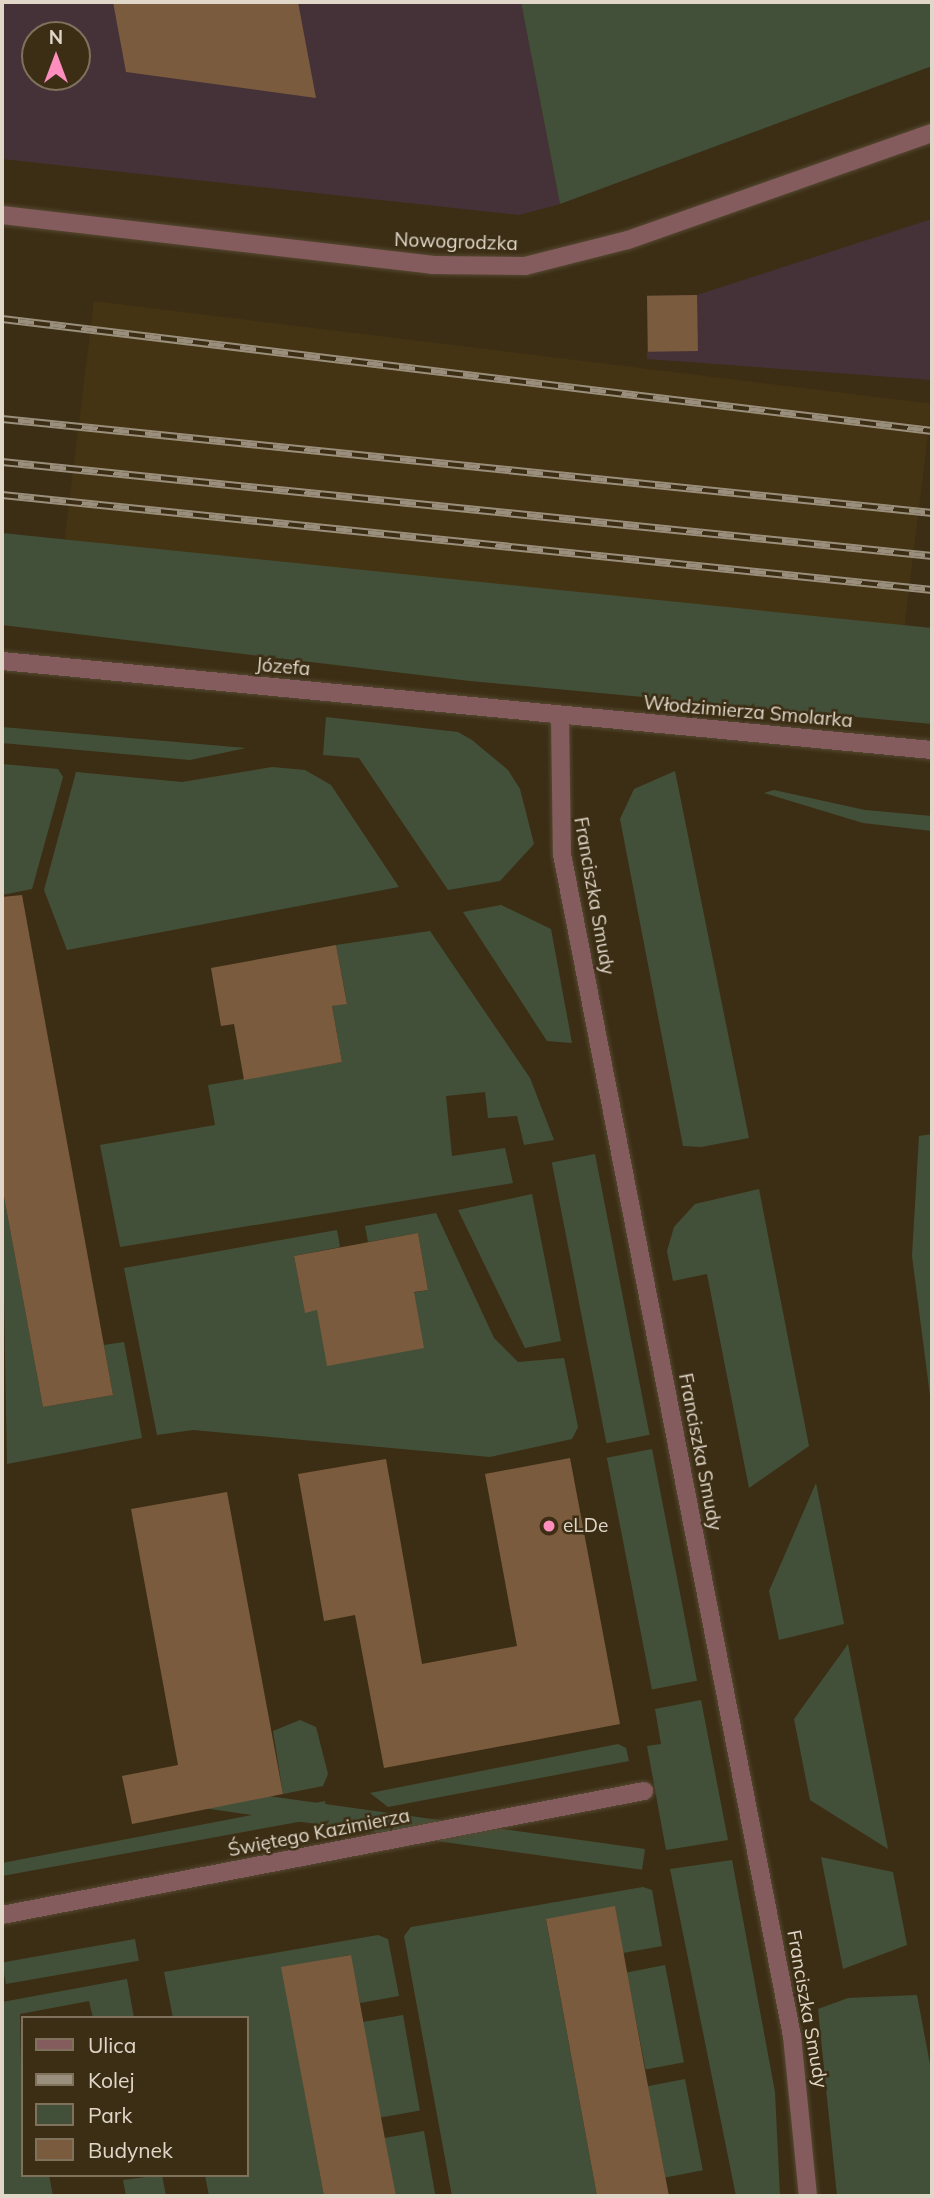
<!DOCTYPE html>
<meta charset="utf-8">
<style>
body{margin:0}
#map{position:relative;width:934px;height:2198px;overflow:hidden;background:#3c2e15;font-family:Mulish,sans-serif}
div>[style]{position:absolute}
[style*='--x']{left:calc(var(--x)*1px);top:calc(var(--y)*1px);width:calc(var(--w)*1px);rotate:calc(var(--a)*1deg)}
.industrial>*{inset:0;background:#453239}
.built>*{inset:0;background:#453413;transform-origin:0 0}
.green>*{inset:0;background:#435039;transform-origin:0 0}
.building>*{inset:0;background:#7b5b3d;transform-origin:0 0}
.roads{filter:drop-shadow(0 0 2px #564932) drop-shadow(0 0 2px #564932)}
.minor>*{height:18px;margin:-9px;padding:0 9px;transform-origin:9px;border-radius:9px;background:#855c5e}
.rail>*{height:8px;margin-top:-4px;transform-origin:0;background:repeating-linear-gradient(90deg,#3c2e15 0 16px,#9a8f7c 0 32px);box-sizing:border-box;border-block:2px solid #9a8f7c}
.dots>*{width:19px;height:19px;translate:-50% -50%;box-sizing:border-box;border:4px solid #3c2e15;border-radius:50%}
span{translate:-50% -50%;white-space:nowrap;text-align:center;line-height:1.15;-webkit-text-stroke:5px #3c2e15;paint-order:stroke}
.street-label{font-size:19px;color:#e0d7c9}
.poi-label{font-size:19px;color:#e0d7c9}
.left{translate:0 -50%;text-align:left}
.frame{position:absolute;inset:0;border:4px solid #e0d7c9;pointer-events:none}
.legend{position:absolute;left:21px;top:2016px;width:228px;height:161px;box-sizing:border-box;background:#3c2e15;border:2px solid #7e725d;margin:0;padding:9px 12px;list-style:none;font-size:21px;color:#e0d7c9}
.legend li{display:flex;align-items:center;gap:14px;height:35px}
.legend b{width:35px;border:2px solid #7e725d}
.north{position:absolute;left:21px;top:21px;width:70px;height:70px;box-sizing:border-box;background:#3c2e15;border:2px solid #7e725d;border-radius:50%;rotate:0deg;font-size:19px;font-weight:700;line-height:28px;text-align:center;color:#e0d7c9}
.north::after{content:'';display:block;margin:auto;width:24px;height:32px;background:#fe8ebd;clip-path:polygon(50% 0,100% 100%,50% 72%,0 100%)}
</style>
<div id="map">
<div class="industrial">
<i style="clip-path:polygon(evenodd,2px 2px,521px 2px,560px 204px,519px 215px,2px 159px,2px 2px,35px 35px,77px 35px,77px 77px,35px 77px,35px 35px)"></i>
<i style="clip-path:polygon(932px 219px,932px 380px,647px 359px,647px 296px,697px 295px)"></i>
</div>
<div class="built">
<i style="left:94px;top:301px;width:844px;height:240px;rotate:7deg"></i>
</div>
<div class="green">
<i style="clip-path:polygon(521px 2px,932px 2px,932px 66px,560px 204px)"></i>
<i style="clip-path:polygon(2px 533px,932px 628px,932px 724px,470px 681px,2px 625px)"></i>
<i style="clip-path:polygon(326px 717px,458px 732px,472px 740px,508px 770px,520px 789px,534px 844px,500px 881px,448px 890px,359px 758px,323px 755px)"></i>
<i style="clip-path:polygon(2px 727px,246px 748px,190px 760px,2px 743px)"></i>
<i style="clip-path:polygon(2px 764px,58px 769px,63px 777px,32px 889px,2px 895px)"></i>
<i style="clip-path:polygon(272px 767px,305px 770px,331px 785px,399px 887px,67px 950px,44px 890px,76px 772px,182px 782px)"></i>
<i style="clip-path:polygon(675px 771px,749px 1138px,701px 1147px,683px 1146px,620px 819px,634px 789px)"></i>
<i style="clip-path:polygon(774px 790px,865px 810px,932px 816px,932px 831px,863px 823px,764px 793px)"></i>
<i style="clip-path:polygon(501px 905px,551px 929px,572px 1043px,547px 1041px,463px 912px)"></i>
<i style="clip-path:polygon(430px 931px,530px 1078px,554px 1140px,524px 1145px,517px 1116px,488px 1118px,485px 1092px,446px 1096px,452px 1156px,505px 1148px,513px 1183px,120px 1247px,100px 1145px,215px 1125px,208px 1085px,342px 1062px,332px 1006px,347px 1003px,336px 945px)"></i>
<i style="clip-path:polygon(932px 1134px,932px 1411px,912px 1256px,919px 1136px)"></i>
<i style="left:595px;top:1154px;width:286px;height:44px;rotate:79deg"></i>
<i style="clip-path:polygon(2px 1186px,43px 1407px,113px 1395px,104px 1345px,124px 1342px,142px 1438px,7px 1464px)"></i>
<i style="clip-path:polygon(759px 1189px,809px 1446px,749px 1488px,707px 1274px,673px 1281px,667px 1251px,674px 1227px,695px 1204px)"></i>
<i style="clip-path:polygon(532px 1194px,561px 1341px,525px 1348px,458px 1210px)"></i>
<i style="clip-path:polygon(436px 1213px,494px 1338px,518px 1362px,564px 1358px,578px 1427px,572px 1439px,490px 1457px,193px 1430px,157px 1435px,124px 1268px,337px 1230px,340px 1247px,294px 1256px,305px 1312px,428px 1290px,418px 1233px,368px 1242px,365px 1226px)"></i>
<i style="left:652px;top:1449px;width:236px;height:46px;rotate:79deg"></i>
<i style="clip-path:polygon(816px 1483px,844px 1624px,779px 1640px,769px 1591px)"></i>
<i style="clip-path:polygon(848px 1644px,888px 1849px,810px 1800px,794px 1719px)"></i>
<i style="clip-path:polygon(701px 1700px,728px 1840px,666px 1850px,647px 1746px,661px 1744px,655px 1709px)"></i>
<i style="clip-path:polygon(300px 1720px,316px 1727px,328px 1774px,323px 1786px,283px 1794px,273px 1731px)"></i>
<i style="clip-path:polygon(618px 1744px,626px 1748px,629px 1761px,388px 1807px,370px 1793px)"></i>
<i style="clip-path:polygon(325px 1801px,326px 1811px,315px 1819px,2px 1876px,2px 1863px)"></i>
<i style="left:645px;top:1849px;width:21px;height:496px;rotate:98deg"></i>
<i style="clip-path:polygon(821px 1857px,893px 1872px,907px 1945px,843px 1969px)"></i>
<i style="clip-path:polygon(732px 1860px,775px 2092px,780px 2196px,736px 2196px,670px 1869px)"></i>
<i style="clip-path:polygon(643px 1887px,652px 1890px,662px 1946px,623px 1953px,615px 1907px,546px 1920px,597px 2196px,452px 2196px,404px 1936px,411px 1927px)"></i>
<i style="clip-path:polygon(378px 1935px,388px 1939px,399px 1996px,360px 2003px,350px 1955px,282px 1968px,324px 2196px,209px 2196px,205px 2175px,247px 2175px,247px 2018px,173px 2018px,164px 1972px)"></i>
<i style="left:135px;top:1939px;width:22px;height:135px;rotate:80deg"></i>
<i style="left:665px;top:1965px;width:99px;height:39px;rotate:79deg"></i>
<i style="clip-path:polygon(127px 1979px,134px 2018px,93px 2018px,89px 2001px,20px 2014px,23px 2175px,49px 2175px,53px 2196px,2px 2196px,2px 2002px)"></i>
<i style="clip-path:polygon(917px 1995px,932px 2075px,932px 2196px,837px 2196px,818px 2009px,848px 1998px)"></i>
<i style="left:403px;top:2015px;width:97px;height:41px;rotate:80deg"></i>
<i style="left:685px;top:2079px;width:93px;height:38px;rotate:79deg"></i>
<i style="left:424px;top:2131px;width:66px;height:40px;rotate:80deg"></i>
<i style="clip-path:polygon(162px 2175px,166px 2196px,126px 2196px,123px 2180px)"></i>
</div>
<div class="building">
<i style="clip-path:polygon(113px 2px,298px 2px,316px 98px,126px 72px)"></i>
<i style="left:697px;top:295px;width:56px;height:50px;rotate:89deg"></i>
<i style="clip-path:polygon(22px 895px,113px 1395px,43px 1407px,2px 1186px,2px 897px)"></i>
<i style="clip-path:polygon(336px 945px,347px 1004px,332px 1006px,342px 1062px,244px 1080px,234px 1024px,221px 1026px,211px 968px)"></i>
<i style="clip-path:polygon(418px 1233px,428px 1290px,414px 1292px,424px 1348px,327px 1366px,317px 1310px,305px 1313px,294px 1256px)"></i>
<i style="clip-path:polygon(570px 1458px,620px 1724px,384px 1768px,355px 1615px,324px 1621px,298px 1474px,386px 1459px,422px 1664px,517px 1646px,485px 1474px)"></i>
<i style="clip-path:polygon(227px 1492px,283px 1794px,132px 1824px,122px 1776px,178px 1765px,131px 1509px)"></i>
<i style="clip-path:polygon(615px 1906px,645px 2070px,669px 2196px,597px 2196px,546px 1919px)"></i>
<i style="clip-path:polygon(351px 1955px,385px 2139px,396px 2196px,324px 2196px,281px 1967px)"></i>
</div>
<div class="roads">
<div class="minor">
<i style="--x:2;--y:215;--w:433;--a:6.6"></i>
<i style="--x:432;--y:265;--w:93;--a:0.6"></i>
<i style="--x:525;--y:266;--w:106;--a:-14.2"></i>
<i style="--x:628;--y:240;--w:322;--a:-19.4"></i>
<i style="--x:2;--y:661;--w:934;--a:5.47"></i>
<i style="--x:560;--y:715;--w:139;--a:89.2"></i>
<i style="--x:562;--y:854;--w:1204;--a:78.99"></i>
<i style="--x:792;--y:2036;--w:161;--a:84.3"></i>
<i style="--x:2;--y:1915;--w:654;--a:-10.93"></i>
</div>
</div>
<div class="rail">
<i style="--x:2;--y:319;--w:937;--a:6.87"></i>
<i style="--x:2;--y:419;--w:935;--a:5.77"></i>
<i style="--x:2;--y:462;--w:935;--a:5.77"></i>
<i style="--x:2;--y:495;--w:935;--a:5.83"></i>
</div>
<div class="dots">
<i style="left:549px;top:1526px;background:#fe8ebd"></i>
</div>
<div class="street-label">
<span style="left:456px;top:242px;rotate:2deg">Nowogrodzka</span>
<span style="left:283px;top:667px;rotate:5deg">Józefa</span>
<span style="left:748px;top:712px;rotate:5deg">Włodzimierza Smolarka</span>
<span style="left:594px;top:896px;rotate:80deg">Franciszka Smudy</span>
<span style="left:700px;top:1452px;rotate:79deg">Franciszka Smudy</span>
<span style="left:319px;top:1833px;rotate:-11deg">Świętego Kazimierza</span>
<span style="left:807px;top:2009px;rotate:80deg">Franciszka Smudy</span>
</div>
<div class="poi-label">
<span class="left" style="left:563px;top:1526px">eLDe</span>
</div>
<div class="frame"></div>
<ul class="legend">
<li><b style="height:9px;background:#855c5e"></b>Ulica</li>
<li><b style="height:9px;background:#9a8f7c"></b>Kolej</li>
<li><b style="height:19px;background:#435039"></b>Park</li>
<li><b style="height:19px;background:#7b5b3d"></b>Budynek</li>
</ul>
<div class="north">N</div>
</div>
